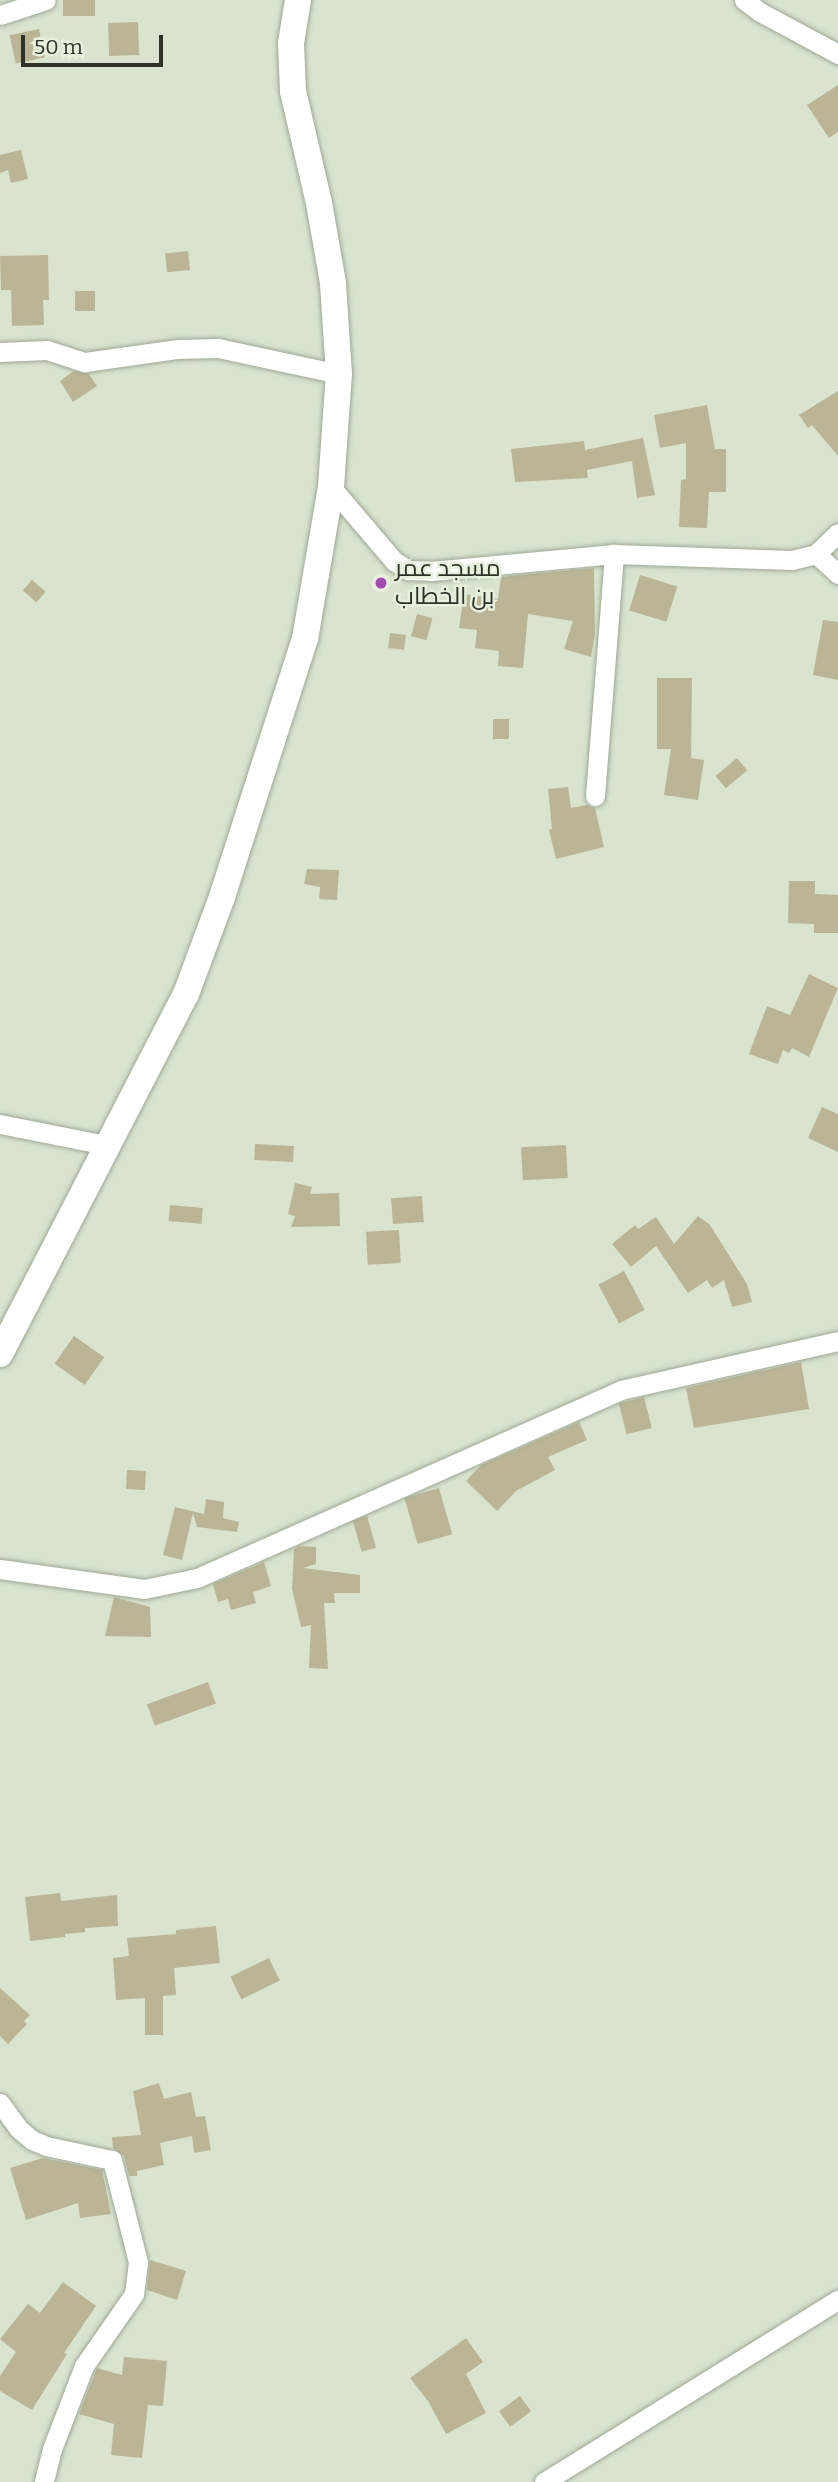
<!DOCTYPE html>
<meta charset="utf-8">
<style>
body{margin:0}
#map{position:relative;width:838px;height:2482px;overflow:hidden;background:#d8e4ce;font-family:Bitter,Cairo,serif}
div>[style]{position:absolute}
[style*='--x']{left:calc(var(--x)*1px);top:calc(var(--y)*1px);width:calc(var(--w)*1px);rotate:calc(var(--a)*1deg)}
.building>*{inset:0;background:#bcb595;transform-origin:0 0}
.roads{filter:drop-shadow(0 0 2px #9ea995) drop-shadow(0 0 2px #9ea995)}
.minor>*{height:19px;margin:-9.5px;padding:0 9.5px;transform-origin:9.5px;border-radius:9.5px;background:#fff}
.secondary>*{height:26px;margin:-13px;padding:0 13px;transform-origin:13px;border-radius:13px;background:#fff}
.dots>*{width:19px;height:19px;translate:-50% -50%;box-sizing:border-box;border:4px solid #e5f1db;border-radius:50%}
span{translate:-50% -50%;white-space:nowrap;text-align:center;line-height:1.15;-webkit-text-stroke:5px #e5f1db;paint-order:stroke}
.poi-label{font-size:24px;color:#2e332a}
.left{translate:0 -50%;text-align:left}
.scale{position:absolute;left:21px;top:35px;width:142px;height:32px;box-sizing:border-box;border:4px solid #2e332a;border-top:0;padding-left:9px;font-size:21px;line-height:24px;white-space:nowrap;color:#2e332a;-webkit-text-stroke:5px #e5f1db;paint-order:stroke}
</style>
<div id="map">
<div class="building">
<i style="left:63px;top:0;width:32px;height:16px"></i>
<i style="left:138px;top:22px;width:33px;height:30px;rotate:88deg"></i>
<i style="left:39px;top:29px;width:29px;height:30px;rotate:78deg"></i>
<i style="clip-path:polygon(838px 85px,838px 132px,829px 138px,807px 105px)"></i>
<i style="clip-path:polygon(21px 150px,28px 179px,11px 183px,8px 170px,0 173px,0 155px)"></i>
<i style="left:188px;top:251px;width:19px;height:23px;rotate:84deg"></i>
<i style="clip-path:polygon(48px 255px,49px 300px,43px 300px,44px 325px,12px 326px,11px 290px,1px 290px,0 256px)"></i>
<i style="left:95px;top:291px;width:20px;height:20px;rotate:90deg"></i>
<i style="clip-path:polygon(74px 371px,89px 374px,97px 386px,73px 402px,60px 381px)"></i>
<i style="clip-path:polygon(838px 391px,838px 456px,812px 425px,808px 428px,799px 415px)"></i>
<i style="clip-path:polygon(707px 405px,715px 449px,726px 449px,726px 492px,709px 492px,707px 528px,679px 527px,681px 480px,686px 479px,686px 443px,660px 448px,654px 415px)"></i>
<i style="clip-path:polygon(643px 438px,655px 495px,637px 498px,632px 461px,587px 470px,588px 478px,515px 482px,511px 449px,584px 441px,585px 450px)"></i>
<i style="clip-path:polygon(594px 568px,595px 633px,591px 657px,564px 649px,573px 621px,528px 614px,523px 668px,498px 666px,499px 651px,475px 648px,477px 630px,459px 628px,464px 594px,498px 599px,501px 577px)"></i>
<i style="left:640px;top:575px;width:39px;height:37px;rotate:17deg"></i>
<i style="left:32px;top:580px;width:18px;height:14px;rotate:41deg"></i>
<i style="left:417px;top:614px;width:16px;height:23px;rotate:15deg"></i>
<i style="clip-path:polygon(823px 620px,838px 622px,838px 680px,813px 675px)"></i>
<i style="left:390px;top:633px;width:16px;height:15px;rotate:7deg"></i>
<i style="clip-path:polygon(657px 678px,692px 678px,691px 758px,704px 760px,698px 800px,664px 795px,671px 749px,657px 749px)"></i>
<i style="left:493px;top:719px;width:16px;height:20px"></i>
<i style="left:737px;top:758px;width:16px;height:28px;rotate:50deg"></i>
<i style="clip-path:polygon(568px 787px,571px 808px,587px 805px,595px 808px,604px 847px,556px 859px,549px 830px,552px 829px,548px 789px)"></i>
<i style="clip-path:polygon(307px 869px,339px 870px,337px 900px,319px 899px,320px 887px,304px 884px)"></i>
<i style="clip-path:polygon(789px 881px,815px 881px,815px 894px,838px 895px,838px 933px,814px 933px,814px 924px,788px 923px)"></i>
<i style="clip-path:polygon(809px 974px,838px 988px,809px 1057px,792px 1048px,789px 1053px,783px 1050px,778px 1064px,749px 1054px,767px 1006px,790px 1015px)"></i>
<i style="clip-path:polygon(822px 1107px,838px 1114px,838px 1152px,808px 1138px)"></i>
<i style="left:255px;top:1144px;width:39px;height:16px;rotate:3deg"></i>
<i style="left:566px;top:1145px;width:33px;height:45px;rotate:87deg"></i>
<i style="clip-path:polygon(295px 1183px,312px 1187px,310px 1194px,339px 1193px,340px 1226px,291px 1227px,295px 1216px,288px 1214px)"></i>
<i style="left:422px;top:1196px;width:26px;height:31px;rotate:86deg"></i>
<i style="left:170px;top:1205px;width:33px;height:16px;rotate:5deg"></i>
<i style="clip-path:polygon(698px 1216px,710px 1225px,747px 1284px,752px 1302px,732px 1307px,724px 1280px,712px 1288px,707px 1280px,688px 1293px,656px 1246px,631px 1267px,612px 1244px,635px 1225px,638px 1229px,656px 1217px,674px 1244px)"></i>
<i style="left:399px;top:1230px;width:33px;height:33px;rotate:87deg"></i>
<i style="left:624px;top:1271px;width:44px;height:29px;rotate:62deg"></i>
<i style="left:74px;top:1336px;width:37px;height:34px;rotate:35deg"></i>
<i style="clip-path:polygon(801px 1362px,809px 1409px,694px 1428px,686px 1388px)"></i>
<i style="left:644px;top:1397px;width:32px;height:26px;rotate:76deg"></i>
<i style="clip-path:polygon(579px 1422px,587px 1440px,548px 1457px,555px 1470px,516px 1491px,497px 1511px,466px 1481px,481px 1465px)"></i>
<i style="left:127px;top:1470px;width:19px;height:19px;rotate:3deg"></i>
<i style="left:439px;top:1488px;width:48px;height:36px;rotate:74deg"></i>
<i style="clip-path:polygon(206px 1499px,224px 1502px,223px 1518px,239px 1522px,237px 1532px,197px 1527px,193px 1513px,182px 1560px,163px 1555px,175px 1507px,204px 1514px)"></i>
<i style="left:367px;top:1516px;width:33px;height:15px;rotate:74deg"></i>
<i style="clip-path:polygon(299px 1546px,316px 1547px,316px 1564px,303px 1568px,360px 1575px,360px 1593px,334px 1593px,335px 1603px,324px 1603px,328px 1669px,309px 1668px,311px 1625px,301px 1627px,292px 1589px,294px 1549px)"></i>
<i style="clip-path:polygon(264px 1562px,271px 1586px,253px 1592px,256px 1603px,231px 1610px,228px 1599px,218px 1602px,213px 1584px)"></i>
<i style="clip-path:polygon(114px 1597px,150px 1607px,151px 1637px,105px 1636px)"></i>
<i style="left:208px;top:1682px;width:23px;height:65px;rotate:70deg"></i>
<i style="clip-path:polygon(60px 1893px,61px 1901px,117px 1895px,118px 1926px,85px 1928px,85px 1932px,65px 1934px,65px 1937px,30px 1941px,25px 1897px)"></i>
<i style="clip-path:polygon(216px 1926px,220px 1963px,174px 1968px,176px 1995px,163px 1996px,163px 2035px,145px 2035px,145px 1998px,116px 2000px,113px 1958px,129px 1956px,127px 1938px,176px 1934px,176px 1930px)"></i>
<i style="left:269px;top:1958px;width:25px;height:43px;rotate:64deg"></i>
<i style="clip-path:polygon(0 1988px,30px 2015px,24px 2021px,27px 2024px,8px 2044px,0 2036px)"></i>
<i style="clip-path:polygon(159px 2083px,164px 2099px,191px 2092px,196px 2117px,205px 2116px,211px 2150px,194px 2153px,192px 2136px,160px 2143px,164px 2165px,137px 2171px,137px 2176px,129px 2176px,124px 2156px,113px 2148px,112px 2137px,141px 2135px,133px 2091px)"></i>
<i style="clip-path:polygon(43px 2158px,102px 2170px,111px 2214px,80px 2218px,78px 2203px,26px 2220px,10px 2168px)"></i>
<i style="clip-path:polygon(150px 2260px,186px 2271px,177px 2300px,147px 2290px)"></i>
<i style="clip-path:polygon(63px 2282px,96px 2306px,64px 2353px,67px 2354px,32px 2410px,0 2391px,0 2376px,16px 2352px,0 2339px,28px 2304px,40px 2313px)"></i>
<i style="clip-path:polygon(466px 2338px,483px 2362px,466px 2374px,486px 2413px,446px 2434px,428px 2401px,410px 2378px)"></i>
<i style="clip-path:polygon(124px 2357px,167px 2361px,163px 2406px,148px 2405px,142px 2458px,111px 2455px,114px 2424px,79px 2414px,97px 2368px,122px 2375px)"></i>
<i style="left:520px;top:2396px;width:19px;height:26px;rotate:54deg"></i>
</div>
<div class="roads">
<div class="minor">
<i style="--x:744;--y:0;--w:20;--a:37"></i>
<i style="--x:760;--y:12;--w:89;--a:28.3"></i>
<i style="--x:0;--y:15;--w:48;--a:-18.1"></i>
<i style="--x:0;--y:352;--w:47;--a:-2.4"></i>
<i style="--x:47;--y:350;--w:40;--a:18"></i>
<i style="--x:85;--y:362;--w:94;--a:-8"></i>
<i style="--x:178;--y:349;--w:40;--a:-1.4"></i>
<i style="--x:218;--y:348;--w:124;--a:12.1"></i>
<i style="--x:331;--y:487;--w:97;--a:49.6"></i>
<i style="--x:394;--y:561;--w:17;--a:33"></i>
<i style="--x:408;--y:570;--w:23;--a:2"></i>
<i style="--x:431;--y:571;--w:184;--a:-5.3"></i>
<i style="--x:614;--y:554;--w:178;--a:1.9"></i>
<i style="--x:792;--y:560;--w:25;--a:-14"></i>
<i style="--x:816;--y:554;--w:30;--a:-44"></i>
<i style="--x:816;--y:554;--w:30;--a:42"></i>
<i style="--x:595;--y:796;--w:243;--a:-85.5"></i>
<i style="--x:0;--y:1124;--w:108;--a:11.2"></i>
<i style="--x:0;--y:1569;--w:145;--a:7.9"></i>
<i style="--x:144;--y:1589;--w:54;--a:-11.7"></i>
<i style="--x:197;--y:1578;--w:464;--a:-23.9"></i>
<i style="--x:621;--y:1390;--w:222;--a:-12.7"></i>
<i style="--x:0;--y:2103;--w:32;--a:54"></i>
<i style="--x:19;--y:2129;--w:17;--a:40"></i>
<i style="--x:32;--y:2140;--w:15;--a:23"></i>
<i style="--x:46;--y:2146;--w:67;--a:12"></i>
<i style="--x:112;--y:2160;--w:105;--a:75.7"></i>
<i style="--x:138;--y:2262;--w:32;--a:97"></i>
<i style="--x:134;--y:2294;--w:88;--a:124.8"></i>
<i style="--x:84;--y:2366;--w:89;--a:111.1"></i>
<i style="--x:52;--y:2449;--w:34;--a:104"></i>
<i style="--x:544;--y:2482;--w:346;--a:-31.8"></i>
</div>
<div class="secondary">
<i style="--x:0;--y:1354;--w:405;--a:-62.7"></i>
<i style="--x:186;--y:994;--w:103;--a:-69.6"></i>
<i style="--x:222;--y:897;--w:271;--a:-72.2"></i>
<i style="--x:305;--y:639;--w:154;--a:-80.3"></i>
<i style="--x:331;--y:487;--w:113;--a:-86"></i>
<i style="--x:339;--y:374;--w:91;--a:-93.8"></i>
<i style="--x:333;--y:283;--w:81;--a:-99.9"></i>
<i style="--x:319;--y:203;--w:115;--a:-103.1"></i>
<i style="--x:293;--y:91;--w:48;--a:-92.4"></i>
<i style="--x:291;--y:43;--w:44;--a:-80.8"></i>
</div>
</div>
<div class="dots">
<i style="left:381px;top:583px;background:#a549b3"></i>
</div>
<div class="poi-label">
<span class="left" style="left:395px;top:583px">مسجد عمر<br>بن الخطاب</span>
</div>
<div class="scale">50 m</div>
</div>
